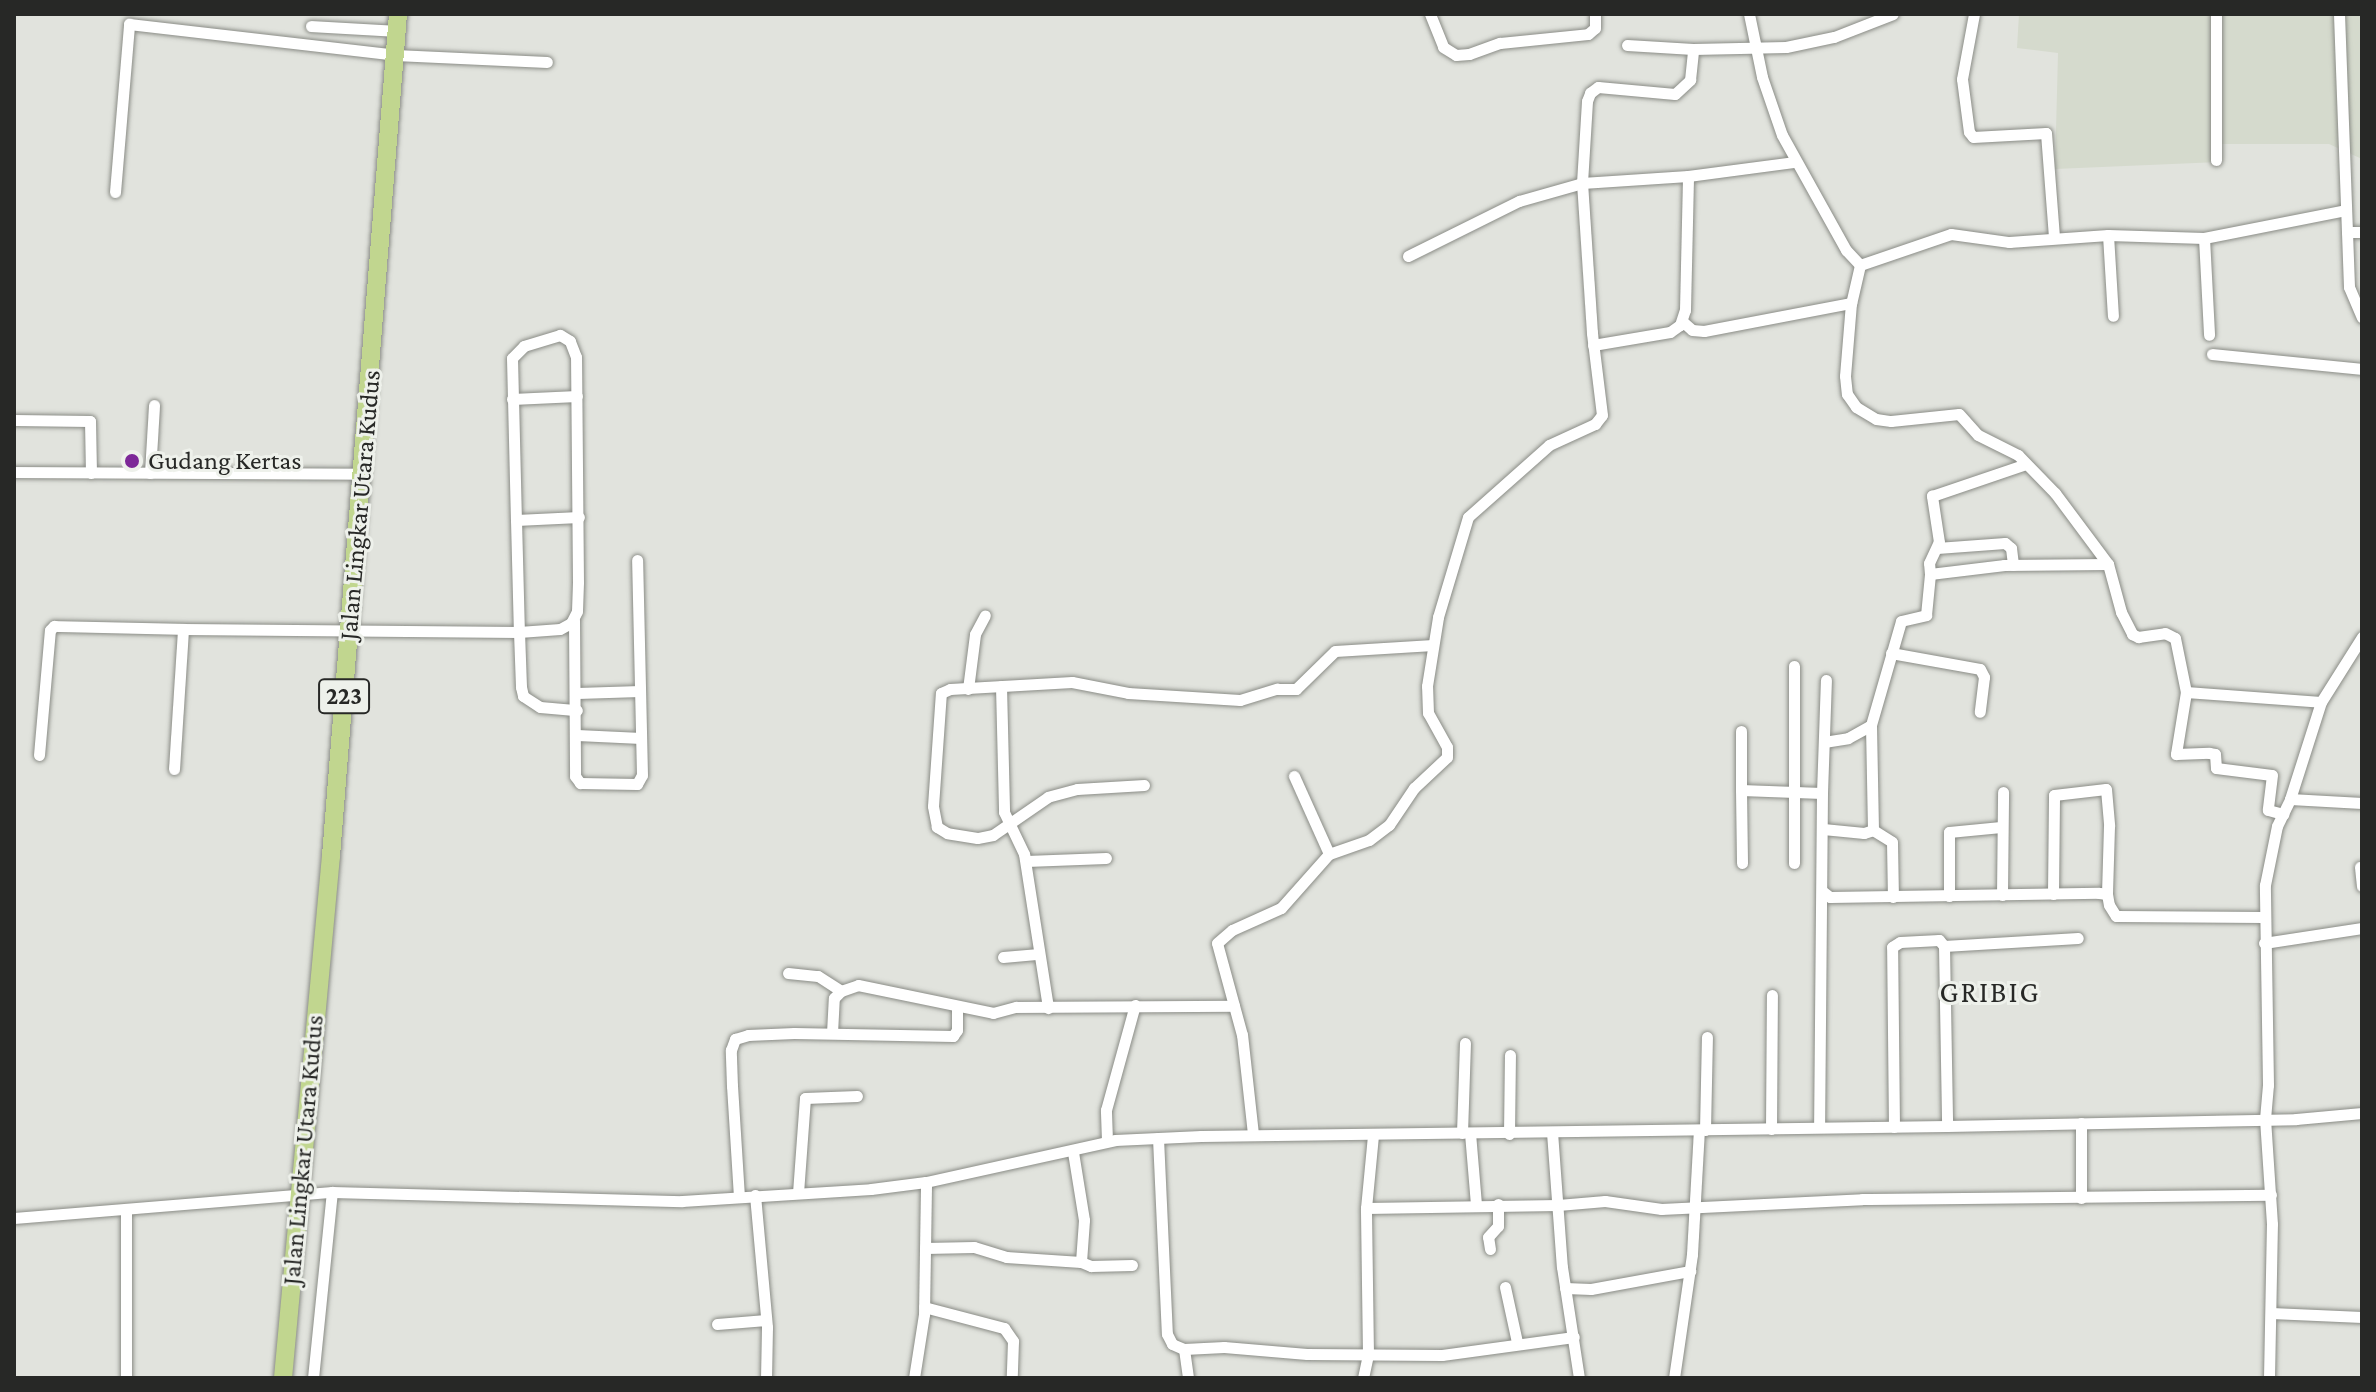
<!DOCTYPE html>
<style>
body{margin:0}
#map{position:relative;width:2376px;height:1392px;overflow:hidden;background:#e1e3dd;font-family:"Crimson Pro",serif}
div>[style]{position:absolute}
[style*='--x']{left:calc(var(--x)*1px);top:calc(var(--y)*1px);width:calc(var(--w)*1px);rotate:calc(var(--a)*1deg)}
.built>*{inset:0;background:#d5dacd}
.roads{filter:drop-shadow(0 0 2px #8a8c86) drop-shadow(0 0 2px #8a8c86)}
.minor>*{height:11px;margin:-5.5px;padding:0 5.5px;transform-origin:5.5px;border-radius:5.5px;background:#fff}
.primary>*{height:18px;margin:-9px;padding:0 9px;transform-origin:9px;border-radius:9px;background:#c1d68f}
.dots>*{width:22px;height:22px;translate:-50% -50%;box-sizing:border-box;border:4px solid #eef1eb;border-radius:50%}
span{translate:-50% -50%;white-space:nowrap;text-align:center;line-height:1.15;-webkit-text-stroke:6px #eef1eb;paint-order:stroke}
.shield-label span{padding:2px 6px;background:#eef1eb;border:2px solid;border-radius:6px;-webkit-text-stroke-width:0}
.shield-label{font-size:24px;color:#272826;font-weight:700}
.poi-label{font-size:26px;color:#272826}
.left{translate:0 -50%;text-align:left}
.street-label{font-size:26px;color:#272826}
.quarter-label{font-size:30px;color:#272826;letter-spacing:2px}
.frame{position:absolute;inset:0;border:16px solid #272826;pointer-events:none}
</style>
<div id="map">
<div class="built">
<i style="clip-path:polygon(2019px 14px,2362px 14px,2362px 159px,2329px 144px,2219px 144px,2219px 162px,2055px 169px,2058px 53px,2017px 48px)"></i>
</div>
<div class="roads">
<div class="minor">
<i style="--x:1430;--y:14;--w:35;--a:68"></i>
<i style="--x:1443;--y:47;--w:15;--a:32"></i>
<i style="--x:1456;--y:55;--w:13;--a:-4"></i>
<i style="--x:1469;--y:54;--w:33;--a:-20"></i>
<i style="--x:1500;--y:43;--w:88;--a:-5.8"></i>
<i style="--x:1588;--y:34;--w:9;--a:-41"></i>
<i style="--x:1595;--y:28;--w:14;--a:-90"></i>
<i style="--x:1749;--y:14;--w:64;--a:78.3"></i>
<i style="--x:1762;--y:77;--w:61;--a:71"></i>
<i style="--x:1782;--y:135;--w:132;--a:60.9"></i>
<i style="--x:1846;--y:250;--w:21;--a:47"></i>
<i style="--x:1860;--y:265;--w:96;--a:-18.8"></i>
<i style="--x:1951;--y:234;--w:59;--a:7.9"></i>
<i style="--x:2009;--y:242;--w:99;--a:-4"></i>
<i style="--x:2108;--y:235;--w:96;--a:1.8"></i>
<i style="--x:2204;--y:238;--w:144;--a:-11.2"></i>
<i style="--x:1974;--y:14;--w:66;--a:100.5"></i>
<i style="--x:1962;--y:79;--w:53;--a:82.5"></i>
<i style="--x:1969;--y:132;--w:6;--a:51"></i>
<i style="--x:1973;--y:137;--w:73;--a:-3.1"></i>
<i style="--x:2046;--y:133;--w:103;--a:85.6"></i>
<i style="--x:2216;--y:14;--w:146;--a:90"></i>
<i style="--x:2339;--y:14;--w:273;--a:87.9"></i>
<i style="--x:2349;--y:287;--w:33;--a:67"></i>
<i style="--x:311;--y:26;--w:86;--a:3.3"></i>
<i style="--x:1627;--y:45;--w:66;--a:3.5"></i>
<i style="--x:115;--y:192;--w:169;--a:-85.2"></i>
<i style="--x:129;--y:24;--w:268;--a:6.6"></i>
<i style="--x:395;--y:55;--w:152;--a:2.6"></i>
<i style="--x:2347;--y:232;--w:15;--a:0"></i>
<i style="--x:2108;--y:235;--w:81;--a:86.5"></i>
<i style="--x:2204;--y:238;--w:97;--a:87"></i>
<i style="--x:1408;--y:256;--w:124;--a:-26.4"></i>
<i style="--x:1519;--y:201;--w:66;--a:-15.9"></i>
<i style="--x:1582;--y:183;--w:82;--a:-86.5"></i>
<i style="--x:1587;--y:101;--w:9;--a:-69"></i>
<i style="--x:1590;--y:93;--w:10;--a:-37"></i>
<i style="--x:1598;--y:87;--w:77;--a:5.2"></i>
<i style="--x:1675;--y:94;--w:21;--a:-43"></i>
<i style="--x:1690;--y:80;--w:31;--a:-84"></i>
<i style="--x:1693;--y:49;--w:93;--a:-1.2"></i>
<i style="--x:1786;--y:47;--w:49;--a:-11.8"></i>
<i style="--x:1834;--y:37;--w:63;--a:-21.3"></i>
<i style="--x:1860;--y:265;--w:39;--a:103"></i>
<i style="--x:1851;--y:303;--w:73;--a:94.7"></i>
<i style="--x:1845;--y:376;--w:18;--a:84"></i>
<i style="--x:1847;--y:394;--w:16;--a:55"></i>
<i style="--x:1856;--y:407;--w:23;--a:31"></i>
<i style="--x:1876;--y:419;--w:15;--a:8"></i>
<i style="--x:1891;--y:421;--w:68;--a:-5.9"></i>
<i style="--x:1959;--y:414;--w:28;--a:48"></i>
<i style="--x:1978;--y:435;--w:45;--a:26.6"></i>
<i style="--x:2018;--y:455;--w:53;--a:45.8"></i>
<i style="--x:2055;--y:493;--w:89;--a:53.3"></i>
<i style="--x:2108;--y:564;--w:50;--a:74.8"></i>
<i style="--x:2121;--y:612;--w:25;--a:63"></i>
<i style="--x:2132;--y:634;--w:7;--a:27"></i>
<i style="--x:2138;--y:637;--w:27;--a:-8"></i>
<i style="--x:2165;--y:633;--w:11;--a:27"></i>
<i style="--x:2175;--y:638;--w:55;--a:78.5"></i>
<i style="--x:2186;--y:692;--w:135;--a:4.2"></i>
<i style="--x:1682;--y:321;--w:13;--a:42"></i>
<i style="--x:1692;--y:330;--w:12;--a:5"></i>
<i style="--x:1704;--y:331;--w:150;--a:-10.8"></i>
<i style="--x:1593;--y:345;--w:78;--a:-9.6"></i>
<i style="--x:1670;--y:332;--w:12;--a:-35"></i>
<i style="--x:1680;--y:325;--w:16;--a:-72"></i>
<i style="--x:1685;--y:310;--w:134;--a:-88.7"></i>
<i style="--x:2212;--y:354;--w:151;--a:5.7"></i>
<i style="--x:512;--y:399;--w:65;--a:-2.6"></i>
<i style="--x:14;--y:420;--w:76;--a:0.8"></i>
<i style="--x:90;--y:421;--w:52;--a:88.9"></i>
<i style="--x:14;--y:472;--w:348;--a:0.3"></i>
<i style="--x:150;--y:473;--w:68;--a:-86.6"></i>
<i style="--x:516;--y:520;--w:63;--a:-2.7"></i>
<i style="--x:1937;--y:548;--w:68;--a:-4.2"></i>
<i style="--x:2005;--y:543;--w:8;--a:40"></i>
<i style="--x:2011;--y:548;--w:17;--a:83"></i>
<i style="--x:1930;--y:574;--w:11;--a:-95"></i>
<i style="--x:1929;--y:563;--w:23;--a:-65"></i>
<i style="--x:1939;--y:542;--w:47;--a:-98.7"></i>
<i style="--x:1932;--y:496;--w:99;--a:-18.8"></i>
<i style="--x:574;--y:620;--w:156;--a:89.6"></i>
<i style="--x:575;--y:776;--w:9;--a:54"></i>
<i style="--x:580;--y:783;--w:57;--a:1"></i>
<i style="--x:637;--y:784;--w:10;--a:-61"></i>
<i style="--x:642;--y:775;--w:215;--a:-91.3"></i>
<i style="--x:1891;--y:653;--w:90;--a:10.2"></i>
<i style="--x:1980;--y:669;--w:9;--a:63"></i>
<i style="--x:1984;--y:677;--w:35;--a:97"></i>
<i style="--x:1794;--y:666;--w:197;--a:90"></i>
<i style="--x:1001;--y:686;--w:126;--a:88.6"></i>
<i style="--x:1004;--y:812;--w:47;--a:64.5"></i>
<i style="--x:1024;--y:854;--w:156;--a:81.1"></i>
<i style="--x:968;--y:689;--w:55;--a:-82.7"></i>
<i style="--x:975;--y:634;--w:21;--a:-62"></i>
<i style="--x:2186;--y:692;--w:63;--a:99.2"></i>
<i style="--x:2176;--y:754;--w:33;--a:-2"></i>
<i style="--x:2209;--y:753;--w:6;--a:9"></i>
<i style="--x:2215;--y:754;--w:14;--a:86"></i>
<i style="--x:2216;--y:768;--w:56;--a:7.1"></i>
<i style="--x:2272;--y:775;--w:35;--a:97"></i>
<i style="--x:2268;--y:810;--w:16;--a:15"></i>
<i style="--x:577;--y:693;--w:63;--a:-1.8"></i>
<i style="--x:1741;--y:731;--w:59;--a:90"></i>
<i style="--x:1741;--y:790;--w:81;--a:2.1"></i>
<i style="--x:1822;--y:793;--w:333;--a:90.5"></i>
<i style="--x:577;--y:735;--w:64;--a:2.7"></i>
<i style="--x:1824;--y:742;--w:24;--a:-9"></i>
<i style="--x:1848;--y:738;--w:26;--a:-29"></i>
<i style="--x:39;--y:755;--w:125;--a:-85"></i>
<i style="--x:50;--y:630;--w:6;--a:-45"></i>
<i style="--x:54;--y:626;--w:129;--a:1.3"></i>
<i style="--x:174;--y:769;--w:140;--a:-86.3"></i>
<i style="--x:183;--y:629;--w:336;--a:0.5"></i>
<i style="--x:519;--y:632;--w:41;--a:-4.2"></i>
<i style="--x:560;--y:629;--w:13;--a:-29"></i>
<i style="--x:571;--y:623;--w:13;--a:-63"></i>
<i style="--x:577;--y:611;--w:29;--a:-88"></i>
<i style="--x:578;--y:582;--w:225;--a:-90.5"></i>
<i style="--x:576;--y:357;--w:17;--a:-111"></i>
<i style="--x:570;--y:341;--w:12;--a:-149"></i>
<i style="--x:560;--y:335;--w:38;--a:163"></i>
<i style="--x:524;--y:346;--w:17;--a:135"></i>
<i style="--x:512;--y:358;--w:162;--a:88.6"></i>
<i style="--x:516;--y:520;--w:112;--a:88.5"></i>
<i style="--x:519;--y:632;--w:55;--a:87.9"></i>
<i style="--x:521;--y:687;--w:9;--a:77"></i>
<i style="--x:523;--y:696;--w:20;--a:33"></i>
<i style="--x:540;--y:707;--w:37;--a:5"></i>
<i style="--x:1294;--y:776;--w:85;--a:65.8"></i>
<i style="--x:1144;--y:785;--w:67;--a:176.6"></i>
<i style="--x:1077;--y:789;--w:30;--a:165"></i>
<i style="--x:1048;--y:797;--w:67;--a:145.4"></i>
<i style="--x:993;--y:835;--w:16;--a:169"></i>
<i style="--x:977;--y:838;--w:30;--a:-171"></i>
<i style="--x:947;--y:833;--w:12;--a:-149"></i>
<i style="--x:937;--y:827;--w:21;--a:-101"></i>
<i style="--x:933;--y:806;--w:113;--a:-86"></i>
<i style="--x:941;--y:693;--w:10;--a:-24"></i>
<i style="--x:950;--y:689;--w:122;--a:-3.3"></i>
<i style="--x:1072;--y:682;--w:57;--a:11.1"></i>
<i style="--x:1128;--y:693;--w:112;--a:3.6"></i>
<i style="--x:1240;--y:700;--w:39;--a:-17"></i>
<i style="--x:1277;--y:689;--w:19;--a:0"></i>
<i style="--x:1296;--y:689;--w:54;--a:-44.3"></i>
<i style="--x:1335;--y:651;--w:98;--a:-3.5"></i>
<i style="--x:1741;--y:790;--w:73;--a:89.2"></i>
<i style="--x:1822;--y:793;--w:113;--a:-88"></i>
<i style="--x:2290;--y:799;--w:72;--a:3.2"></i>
<i style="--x:1823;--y:829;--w:41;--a:5.6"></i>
<i style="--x:1864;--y:833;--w:9;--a:-18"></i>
<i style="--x:1873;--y:830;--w:105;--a:-91.1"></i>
<i style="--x:1871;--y:725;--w:108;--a:-73.9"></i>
<i style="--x:1901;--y:621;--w:26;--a:-13"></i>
<i style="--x:1926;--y:615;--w:41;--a:-84.4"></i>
<i style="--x:1930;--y:574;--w:75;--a:-6.9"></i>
<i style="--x:2004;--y:565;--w:104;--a:-0.6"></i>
<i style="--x:1873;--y:830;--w:22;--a:32"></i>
<i style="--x:1892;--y:842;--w:55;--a:89"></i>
<i style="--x:1026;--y:861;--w:80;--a:-2.1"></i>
<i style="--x:2360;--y:867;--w:19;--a:84"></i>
<i style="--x:1822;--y:891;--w:10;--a:37"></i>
<i style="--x:1830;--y:897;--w:269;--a:-0.9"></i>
<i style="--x:2099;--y:893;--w:8;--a:7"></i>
<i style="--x:2107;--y:894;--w:11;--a:80"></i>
<i style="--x:2109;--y:905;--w:13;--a:58"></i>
<i style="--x:2116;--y:916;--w:148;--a:0.4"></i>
<i style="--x:2053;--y:894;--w:99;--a:-89.4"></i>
<i style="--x:2054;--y:795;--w:52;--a:-6.6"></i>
<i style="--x:2106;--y:789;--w:37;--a:85"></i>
<i style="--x:2109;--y:826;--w:68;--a:91.7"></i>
<i style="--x:2002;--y:895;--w:103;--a:-89.4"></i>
<i style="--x:1949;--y:896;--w:64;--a:-90"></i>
<i style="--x:1949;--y:832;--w:52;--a:-5.5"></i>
<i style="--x:2264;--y:943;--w:99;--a:-8.7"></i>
<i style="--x:1944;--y:946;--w:134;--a:-3.4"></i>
<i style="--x:1003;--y:957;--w:36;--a:-5"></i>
<i style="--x:788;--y:973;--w:30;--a:6"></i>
<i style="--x:818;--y:976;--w:27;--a:33"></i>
<i style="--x:832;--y:1033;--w:35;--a:-87"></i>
<i style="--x:834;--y:998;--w:10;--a:-45"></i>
<i style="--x:841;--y:991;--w:18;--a:-19"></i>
<i style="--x:858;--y:985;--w:138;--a:11.7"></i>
<i style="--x:993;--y:1013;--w:24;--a:-15"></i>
<i style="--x:1016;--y:1007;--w:218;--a:-0.3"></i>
<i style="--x:2081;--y:1123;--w:75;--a:90"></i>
<i style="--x:1894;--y:1127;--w:180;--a:-90.6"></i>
<i style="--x:1892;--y:947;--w:9;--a:-32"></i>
<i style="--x:1900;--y:942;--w:39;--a:-3"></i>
<i style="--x:1939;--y:940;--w:8;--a:50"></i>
<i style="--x:1944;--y:946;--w:180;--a:89"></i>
<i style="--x:1771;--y:1129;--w:134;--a:-89.6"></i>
<i style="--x:1705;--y:1130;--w:93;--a:-88.8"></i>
<i style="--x:1552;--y:1132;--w:135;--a:85.8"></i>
<i style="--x:1562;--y:1267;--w:112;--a:81.3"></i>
<i style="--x:1462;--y:1133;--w:90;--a:-88.1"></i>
<i style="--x:1470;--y:1133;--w:71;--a:85.2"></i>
<i style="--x:1253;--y:1134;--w:100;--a:-96.3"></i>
<i style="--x:1242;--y:1035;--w:95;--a:-105.2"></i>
<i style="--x:1217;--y:943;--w:20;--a:-41"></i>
<i style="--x:1232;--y:930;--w:54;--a:-24.2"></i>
<i style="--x:1281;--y:908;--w:72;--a:-48.4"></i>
<i style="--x:1329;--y:854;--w:42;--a:-19.3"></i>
<i style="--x:1369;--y:840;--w:25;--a:-37"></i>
<i style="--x:1389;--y:825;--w:45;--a:-56"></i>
<i style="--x:1414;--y:788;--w:45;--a:-43.2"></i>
<i style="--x:1447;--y:757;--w:10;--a:-90"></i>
<i style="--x:1447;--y:747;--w:39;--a:-119"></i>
<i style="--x:1428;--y:713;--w:27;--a:-92"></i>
<i style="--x:1427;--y:686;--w:70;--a:-80.9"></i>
<i style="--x:1438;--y:617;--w:104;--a:-73.3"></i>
<i style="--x:1468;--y:517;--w:108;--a:-41.6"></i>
<i style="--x:1549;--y:445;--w:51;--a:-24.5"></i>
<i style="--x:1595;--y:424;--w:11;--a:-52"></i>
<i style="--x:1602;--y:415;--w:83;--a:-97"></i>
<i style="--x:1592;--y:333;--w:150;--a:-93.8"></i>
<i style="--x:1582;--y:183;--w:106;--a:-3.8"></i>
<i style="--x:1688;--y:176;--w:108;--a:-7.5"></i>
<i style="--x:1509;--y:1134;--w:79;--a:-89.3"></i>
<i style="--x:1158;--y:1138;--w:196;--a:87.4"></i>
<i style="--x:1167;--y:1334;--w:11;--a:63"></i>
<i style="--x:1172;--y:1344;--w:13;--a:23"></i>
<i style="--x:1184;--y:1349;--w:40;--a:-2.9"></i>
<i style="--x:1224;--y:1347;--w:83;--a:4.8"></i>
<i style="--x:1307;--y:1354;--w:135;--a:0.4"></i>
<i style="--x:1442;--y:1355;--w:133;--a:-7.8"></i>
<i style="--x:1107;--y:1141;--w:31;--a:-92"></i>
<i style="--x:1106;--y:1110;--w:109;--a:-74.6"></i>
<i style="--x:798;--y:1193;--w:95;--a:-85.8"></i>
<i style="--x:805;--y:1098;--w:52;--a:-2.2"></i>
<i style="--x:755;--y:1195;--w:133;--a:84.8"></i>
<i style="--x:767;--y:1327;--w:51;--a:91.1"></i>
<i style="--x:739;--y:1197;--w:111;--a:-93.6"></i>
<i style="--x:732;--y:1086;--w:36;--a:-92"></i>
<i style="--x:731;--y:1050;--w:12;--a:-70"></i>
<i style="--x:735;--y:1039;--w:14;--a:-17"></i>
<i style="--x:748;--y:1035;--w:46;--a:-2.5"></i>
<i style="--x:794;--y:1033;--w:159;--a:1.1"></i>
<i style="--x:953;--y:1036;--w:7;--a:-56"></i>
<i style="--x:957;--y:1030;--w:24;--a:-90"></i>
<i style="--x:1366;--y:1208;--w:192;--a:-0.9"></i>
<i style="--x:1558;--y:1205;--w:47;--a:-4.9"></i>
<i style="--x:1605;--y:1201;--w:57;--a:8.1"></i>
<i style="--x:1661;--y:1209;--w:201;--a:-2.8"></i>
<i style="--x:1862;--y:1199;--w:409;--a:-0.6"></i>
<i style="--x:14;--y:1218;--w:319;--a:-4.7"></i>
<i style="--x:332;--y:1192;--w:350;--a:1.5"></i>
<i style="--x:682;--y:1201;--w:189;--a:-3.6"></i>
<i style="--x:871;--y:1189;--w:55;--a:-7.3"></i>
<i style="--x:926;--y:1182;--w:194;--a:-12.5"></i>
<i style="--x:1115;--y:1140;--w:86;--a:-2.7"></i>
<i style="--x:1201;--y:1136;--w:746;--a:-0.77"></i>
<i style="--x:1947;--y:1126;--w:349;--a:-1.1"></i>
<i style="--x:2296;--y:1119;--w:66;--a:-5.2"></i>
<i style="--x:925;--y:1248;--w:49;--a:-1.2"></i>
<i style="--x:974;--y:1247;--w:34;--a:17"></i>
<i style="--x:1006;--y:1257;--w:75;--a:3.8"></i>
<i style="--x:1081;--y:1262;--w:42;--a:-85.9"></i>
<i style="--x:1084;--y:1220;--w:69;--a:-99.2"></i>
<i style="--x:1490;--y:1249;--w:12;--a:-99"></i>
<i style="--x:1488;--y:1237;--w:15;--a:-48"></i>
<i style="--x:1498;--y:1226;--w:22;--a:-90"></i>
<i style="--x:1081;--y:1262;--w:11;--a:22"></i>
<i style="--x:1091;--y:1266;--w:41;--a:-1.4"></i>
<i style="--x:1505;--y:1287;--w:56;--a:77.7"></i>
<i style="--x:1565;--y:1288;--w:26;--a:2"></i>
<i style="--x:1591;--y:1289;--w:101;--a:-10.3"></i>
<i style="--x:924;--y:1307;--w:83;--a:14.7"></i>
<i style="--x:1004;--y:1328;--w:16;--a:55"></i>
<i style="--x:1013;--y:1341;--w:37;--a:92"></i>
<i style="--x:2271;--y:1313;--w:91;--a:2.5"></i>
<i style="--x:717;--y:1324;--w:49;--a:-4.7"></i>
<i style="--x:1184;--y:1349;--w:29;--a:82"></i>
<i style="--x:126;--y:1378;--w:169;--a:-90"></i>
<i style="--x:313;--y:1378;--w:187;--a:-84.2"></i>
<i style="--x:914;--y:1378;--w:65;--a:-81.1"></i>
<i style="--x:924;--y:1314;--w:132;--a:-89.1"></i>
<i style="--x:1363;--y:1378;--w:24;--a:-78"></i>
<i style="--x:1368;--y:1355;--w:147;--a:-90.8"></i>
<i style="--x:1366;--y:1208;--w:73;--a:-84.5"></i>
<i style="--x:1674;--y:1378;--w:125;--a:-81.7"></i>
<i style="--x:1692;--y:1254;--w:124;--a:-86.8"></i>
<i style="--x:2269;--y:1378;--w:154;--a:-88.9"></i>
<i style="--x:2272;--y:1224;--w:105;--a:-93.8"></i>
<i style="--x:2265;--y:1119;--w:34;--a:-85"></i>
<i style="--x:2268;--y:1085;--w:200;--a:-90.9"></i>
<i style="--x:2265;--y:885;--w:60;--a:-78.5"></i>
<i style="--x:2277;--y:826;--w:30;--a:-64"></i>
<i style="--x:2290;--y:799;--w:102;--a:-72.3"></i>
<i style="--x:2321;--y:702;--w:77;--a:-57.8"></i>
</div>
<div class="primary">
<i style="--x:283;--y:1378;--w:524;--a:-84.75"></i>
<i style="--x:331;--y:856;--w:845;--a:-85.45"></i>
</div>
</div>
<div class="dots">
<i style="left:132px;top:461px;background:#7d2898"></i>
</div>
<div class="shield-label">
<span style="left:344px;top:696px">223</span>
</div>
<div class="poi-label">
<span class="left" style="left:148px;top:461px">Gudang Kertas</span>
</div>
<div class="street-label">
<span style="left:360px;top:505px;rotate:-85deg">Jalan Lingkar Utara Kudus</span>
<span style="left:303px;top:1150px;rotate:-85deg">Jalan Lingkar Utara Kudus</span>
</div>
<div class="quarter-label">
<span style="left:1990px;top:992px">GRIBIG</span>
</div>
<div class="frame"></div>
</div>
